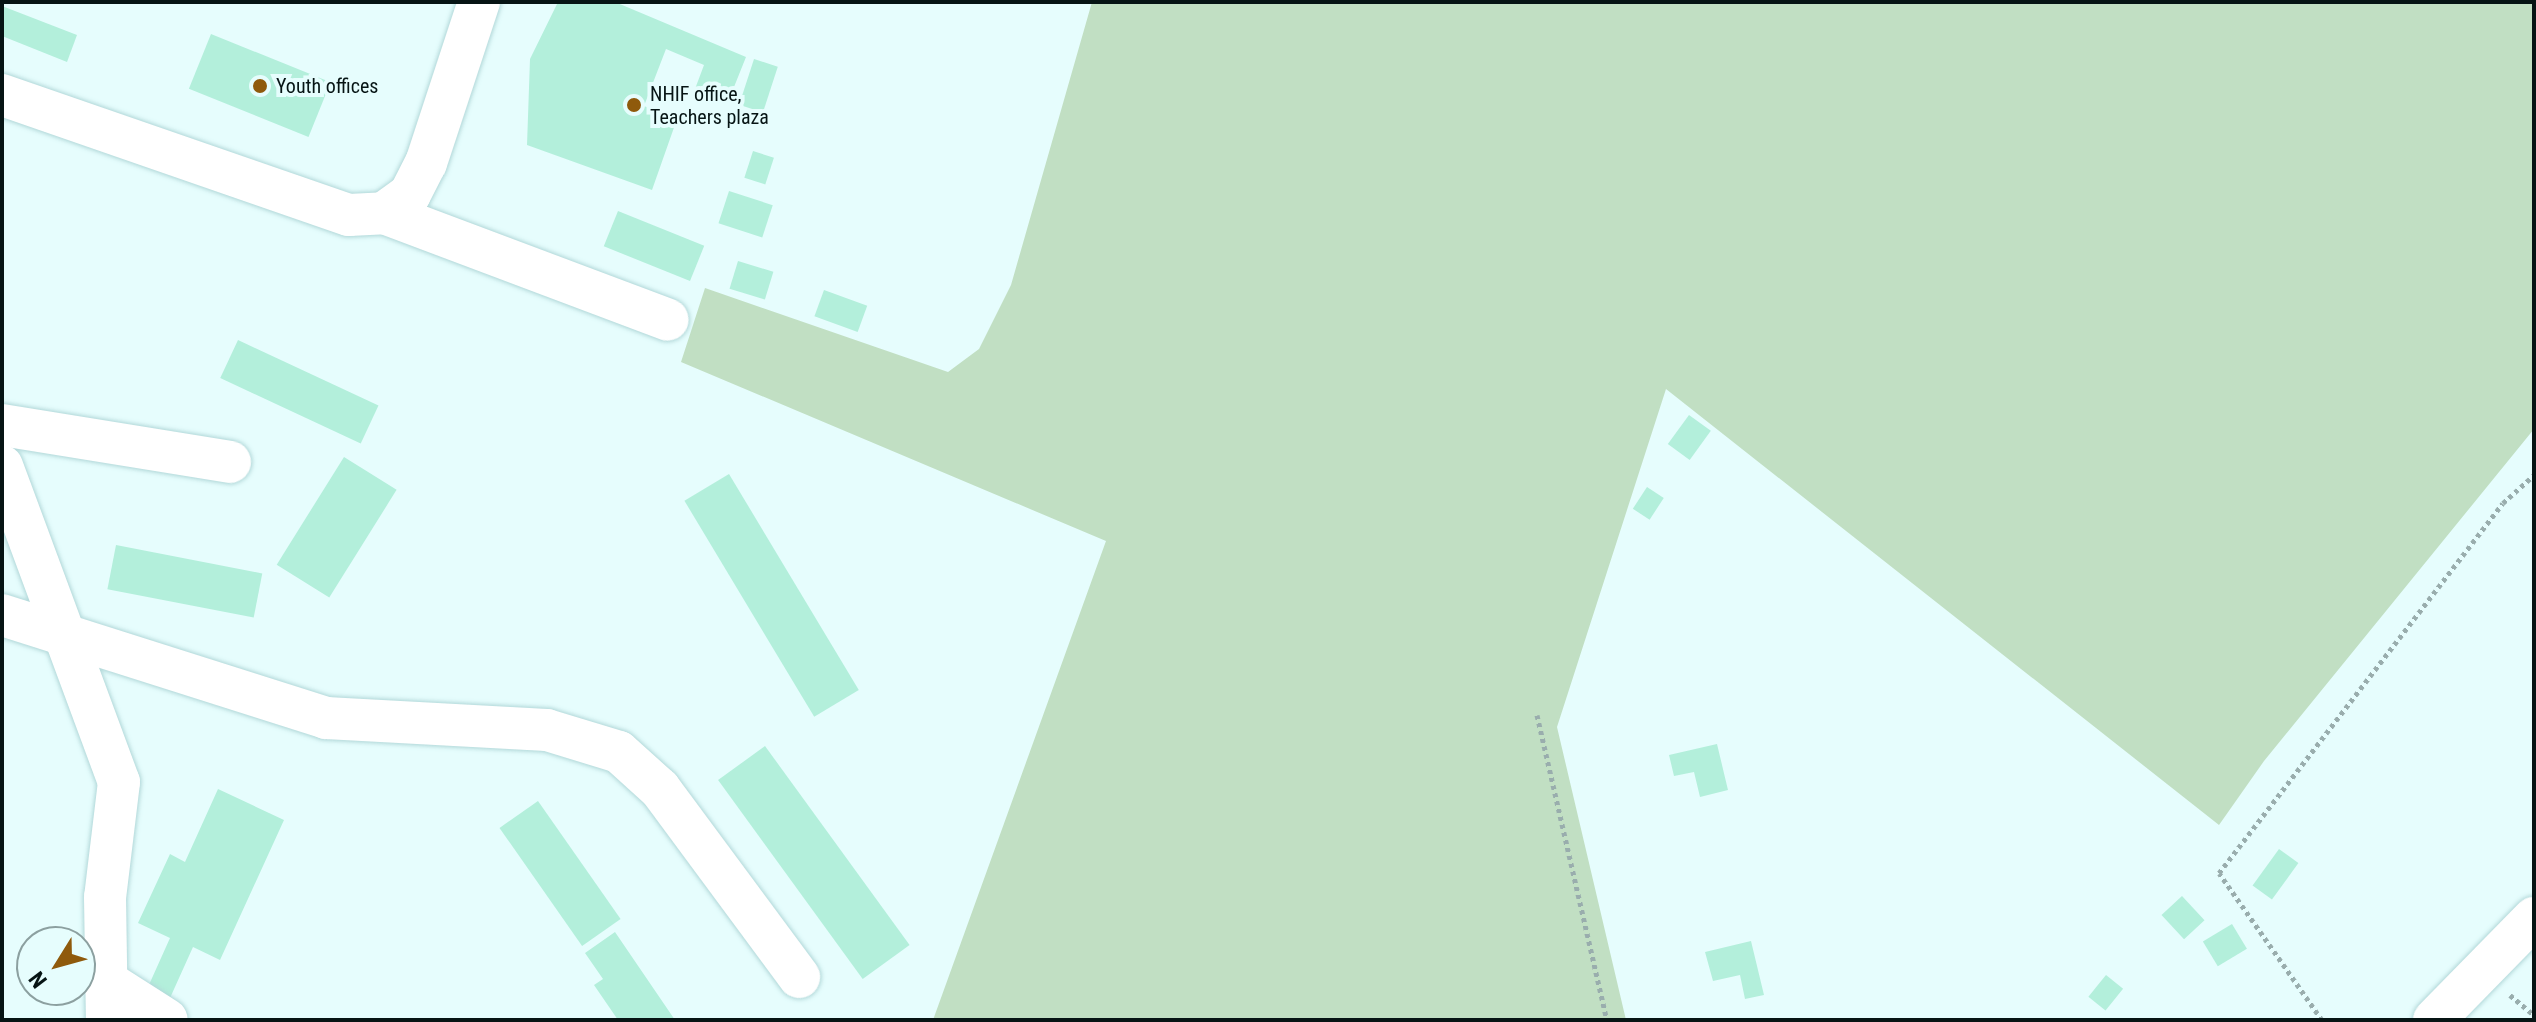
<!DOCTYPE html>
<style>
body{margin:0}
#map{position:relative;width:2536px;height:1022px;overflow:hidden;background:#e6fdfd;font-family:"Roboto Condensed",sans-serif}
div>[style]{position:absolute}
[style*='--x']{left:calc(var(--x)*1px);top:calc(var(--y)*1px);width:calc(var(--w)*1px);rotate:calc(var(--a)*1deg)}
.green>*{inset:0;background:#c1dfc3}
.building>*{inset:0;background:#b3efdb;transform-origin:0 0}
.path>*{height:5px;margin-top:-2.5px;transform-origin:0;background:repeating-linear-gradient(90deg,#99adad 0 4px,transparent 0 8px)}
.roads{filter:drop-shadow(0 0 2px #b2d8d9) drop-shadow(0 0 2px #b2d8d9)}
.minor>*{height:42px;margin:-21px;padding:0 21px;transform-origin:21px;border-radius:21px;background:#fff}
.dots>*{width:22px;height:22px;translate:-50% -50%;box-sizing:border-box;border:4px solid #e6fdfd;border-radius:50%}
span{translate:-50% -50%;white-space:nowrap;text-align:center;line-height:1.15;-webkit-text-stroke:8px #e6fdfd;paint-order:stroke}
.poi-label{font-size:20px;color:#061414}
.left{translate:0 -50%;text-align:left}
.frame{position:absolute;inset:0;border:4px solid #061414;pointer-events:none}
.north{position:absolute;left:16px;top:926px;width:80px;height:80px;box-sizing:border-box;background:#e6fdfd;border:2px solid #8ca0a0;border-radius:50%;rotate:233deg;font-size:22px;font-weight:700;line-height:32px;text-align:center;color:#061414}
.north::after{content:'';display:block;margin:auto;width:28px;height:36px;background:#8f5a0c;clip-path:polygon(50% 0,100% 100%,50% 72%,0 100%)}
</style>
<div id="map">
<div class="green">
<i style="clip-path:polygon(1092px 2px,2534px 2px,2534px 429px,2264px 761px,2219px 825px,1666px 389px,1557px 727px,1626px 1020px,933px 1020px,1106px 541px,681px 362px,705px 288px,948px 372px,979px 349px,1011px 285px)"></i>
</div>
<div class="building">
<i style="clip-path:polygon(558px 2px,615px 2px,746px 57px,728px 102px,695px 89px,704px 65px,666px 49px,644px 106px,677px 119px,652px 190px,527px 145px,530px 59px)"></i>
<i style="clip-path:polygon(2px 6px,77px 35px,67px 62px,2px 36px)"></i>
<i style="left:211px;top:34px;width:129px;height:59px;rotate:22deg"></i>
<i style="left:754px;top:59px;width:25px;height:48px;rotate:18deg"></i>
<i style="left:753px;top:151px;width:22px;height:28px;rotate:18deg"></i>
<i style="left:729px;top:191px;width:46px;height:34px;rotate:18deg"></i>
<i style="left:618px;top:211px;width:93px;height:38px;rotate:22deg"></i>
<i style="left:738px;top:261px;width:37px;height:29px;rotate:17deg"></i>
<i style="left:824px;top:290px;width:46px;height:28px;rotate:20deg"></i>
<i style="left:238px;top:340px;width:155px;height:42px;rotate:25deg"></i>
<i style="left:1689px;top:415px;width:27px;height:36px;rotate:36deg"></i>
<i style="left:344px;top:457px;width:62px;height:127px;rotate:32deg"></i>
<i style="left:729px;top:474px;width:252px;height:52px;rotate:59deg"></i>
<i style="left:1647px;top:487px;width:20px;height:26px;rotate:33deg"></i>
<i style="left:116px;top:545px;width:149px;height:45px;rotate:11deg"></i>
<i style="clip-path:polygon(1717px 744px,1728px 790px,1700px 797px,1694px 772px,1674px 776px,1669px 755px)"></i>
<i style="left:765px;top:746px;width:246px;height:58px;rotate:54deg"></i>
<i style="clip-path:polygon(218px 789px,284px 820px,220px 960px,193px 947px,170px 998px,148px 987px,170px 938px,138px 923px,170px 854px,185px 862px)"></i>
<i style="left:538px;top:801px;width:144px;height:47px;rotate:55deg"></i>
<i style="left:2279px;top:849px;width:24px;height:45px;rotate:36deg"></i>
<i style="left:2182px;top:896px;width:33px;height:28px;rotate:47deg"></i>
<i style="left:2232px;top:924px;width:29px;height:34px;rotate:59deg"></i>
<i style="clip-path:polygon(615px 932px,675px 1020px,618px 1020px,594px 985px,603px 979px,585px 953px)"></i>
<i style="clip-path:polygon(1751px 941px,1764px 995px,1745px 999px,1740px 975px,1713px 981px,1705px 952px)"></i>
<i style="left:2106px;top:975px;width:22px;height:28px;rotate:39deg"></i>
</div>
<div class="path">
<i style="--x:1537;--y:715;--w:313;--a:77.1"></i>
<i style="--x:2510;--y:995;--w:31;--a:40"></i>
<i style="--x:2322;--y:1020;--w:179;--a:-125"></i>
<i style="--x:2219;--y:873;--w:466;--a:-52.5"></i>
<i style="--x:2503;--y:503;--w:42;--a:-42.1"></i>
</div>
<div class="roads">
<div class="minor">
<i style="--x:2;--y:95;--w:367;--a:19.1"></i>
<i style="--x:349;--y:215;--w:35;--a:-3"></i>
<i style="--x:384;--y:213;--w:32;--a:-36"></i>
<i style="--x:410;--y:194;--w:35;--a:-63"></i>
<i style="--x:426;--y:163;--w:169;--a:-71.8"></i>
<i style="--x:384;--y:213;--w:303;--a:20.6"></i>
<i style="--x:2;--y:425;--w:231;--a:9.2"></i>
<i style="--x:2;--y:466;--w:337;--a:69.7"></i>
<i style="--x:119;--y:782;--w:116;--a:96.9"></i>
<i style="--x:105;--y:897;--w:123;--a:89.1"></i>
<i style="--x:2;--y:615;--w:340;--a:17.6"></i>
<i style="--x:326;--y:718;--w:221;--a:3.1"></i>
<i style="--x:547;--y:730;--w:75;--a:17"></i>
<i style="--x:619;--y:752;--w:55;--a:42.1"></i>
<i style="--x:660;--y:789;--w:234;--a:53.5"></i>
<i style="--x:106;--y:981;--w:72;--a:32.6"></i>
<i style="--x:2434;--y:1020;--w:143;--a:-45.6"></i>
</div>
</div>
<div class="dots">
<i style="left:260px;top:86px;background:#8f5a0c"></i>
<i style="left:634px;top:105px;background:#8f5a0c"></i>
</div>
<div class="poi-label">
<span class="left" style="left:276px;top:86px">Youth offices</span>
<span class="left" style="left:650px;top:106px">NHIF office,<br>Teachers plaza</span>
</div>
<div class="frame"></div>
<div class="north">N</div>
</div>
